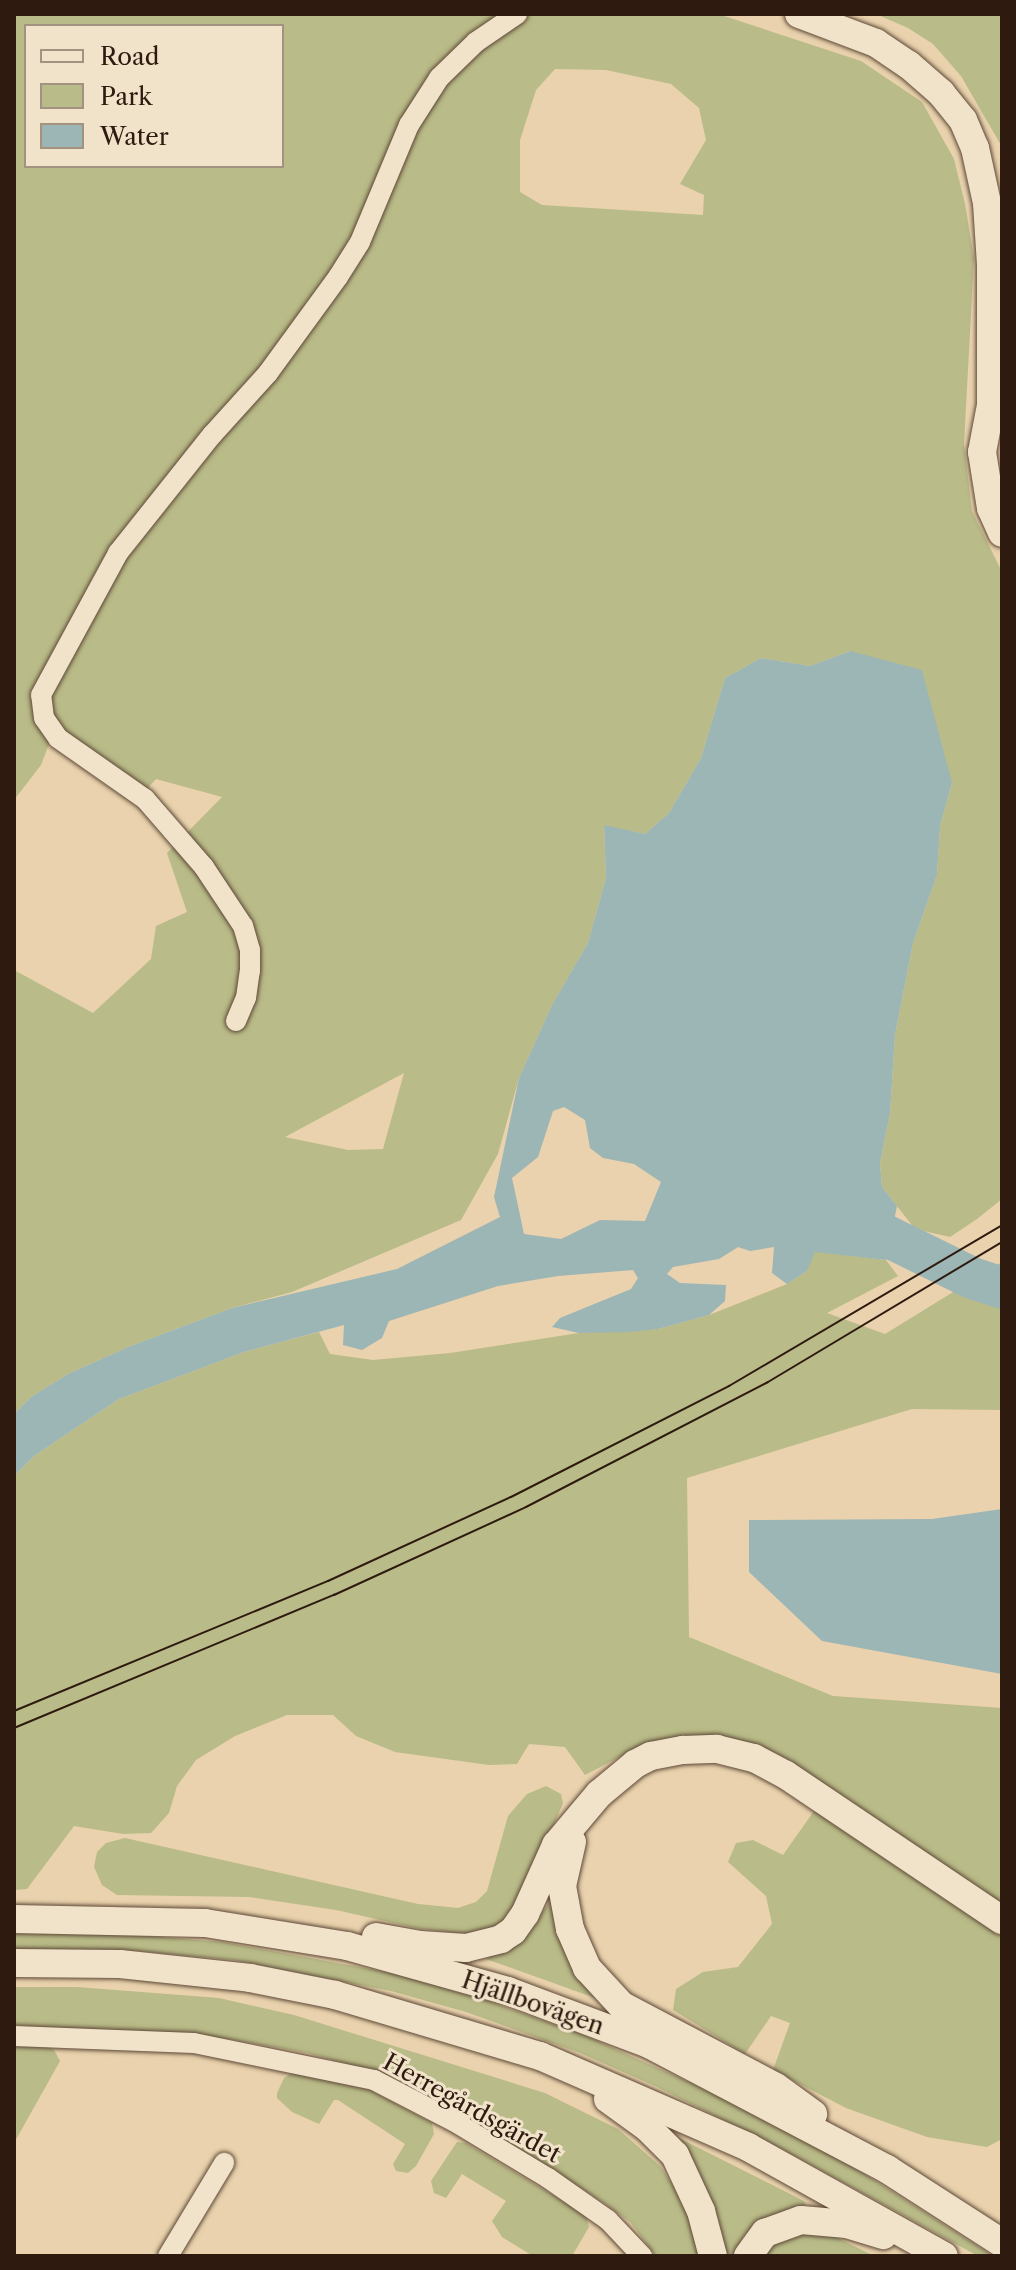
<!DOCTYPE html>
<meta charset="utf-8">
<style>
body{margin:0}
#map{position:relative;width:1016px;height:2270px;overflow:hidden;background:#e9d2ad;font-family:"Libre Caslon Text",serif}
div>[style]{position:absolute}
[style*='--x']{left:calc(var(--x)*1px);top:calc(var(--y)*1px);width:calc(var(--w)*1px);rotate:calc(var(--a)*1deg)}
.green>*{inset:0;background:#b9bb88}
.water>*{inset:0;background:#9cb5b5}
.river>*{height:42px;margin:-21px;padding:0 21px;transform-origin:21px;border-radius:21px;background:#9cb5b5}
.roads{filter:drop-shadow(0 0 2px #5d4836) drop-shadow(0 0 2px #5d4836)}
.street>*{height:20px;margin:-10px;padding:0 10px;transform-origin:10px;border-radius:10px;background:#f1e2ca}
.secondary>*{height:28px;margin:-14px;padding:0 14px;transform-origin:14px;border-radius:14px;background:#f1e2ca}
.tram>*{height:2px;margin:-1px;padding:0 1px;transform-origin:1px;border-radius:1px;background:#2e1a0f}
span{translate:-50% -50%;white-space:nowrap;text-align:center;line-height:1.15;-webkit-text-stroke:6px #f1e2ca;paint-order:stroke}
.street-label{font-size:24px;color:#2e1a0f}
.frame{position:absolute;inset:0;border:16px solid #2e1a0f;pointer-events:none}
.legend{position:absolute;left:24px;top:24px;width:260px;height:144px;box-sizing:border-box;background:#f1e2ca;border:2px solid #a3927f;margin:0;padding:10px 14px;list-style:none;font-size:24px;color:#2e1a0f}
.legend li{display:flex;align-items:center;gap:16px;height:40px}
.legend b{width:40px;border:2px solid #a3927f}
</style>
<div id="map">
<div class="green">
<i style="clip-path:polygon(evenodd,14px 14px,718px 14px,861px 61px,922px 102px,954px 159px,965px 204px,974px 258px,964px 444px,972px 511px,1002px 572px,1002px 1199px,977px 1219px,950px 1237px,915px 1229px,882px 1187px,880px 1163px,890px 1113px,895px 1035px,913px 943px,937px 875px,940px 826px,952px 783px,850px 651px,810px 666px,761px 658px,725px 678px,701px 758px,669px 813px,645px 834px,604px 826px,606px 878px,588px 943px,552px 1005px,519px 1078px,498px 1154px,461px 1220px,292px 1292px,232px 1308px,128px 1347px,68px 1374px,31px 1397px,14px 1414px,14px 970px,93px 1013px,151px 959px,156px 926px,187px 912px,167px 853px,222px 797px,156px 779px,142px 794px,52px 736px,41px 765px,14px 800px,14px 14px,26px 26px,282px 26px,282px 166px,26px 166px,26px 26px,14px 14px,555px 69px,606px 70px,671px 84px,699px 108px,706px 140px,680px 184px,704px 195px,703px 215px,542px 205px,520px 192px,520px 140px,536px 90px,555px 69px,14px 14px,404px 1073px,383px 1149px,348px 1150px,285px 1137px,404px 1073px)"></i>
<i style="clip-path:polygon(876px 14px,1002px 14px,1002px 147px,961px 76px,933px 44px,908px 28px)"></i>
<i style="clip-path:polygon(814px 1251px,886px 1260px,898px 1276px,827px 1313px,885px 1334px,1002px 1262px,1002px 1410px,912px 1409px,687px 1478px,689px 1637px,833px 1696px,1002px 1708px,1002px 2139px,987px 2147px,927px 2137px,846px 2108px,773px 2070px,790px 2023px,771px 2016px,745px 2054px,673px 2010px,676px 1989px,703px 1972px,738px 1967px,772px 1924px,766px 1896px,728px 1862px,736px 1843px,753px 1840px,783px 1855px,821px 1801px,760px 1761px,633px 1750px,585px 1775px,565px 1747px,529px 1744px,517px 1764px,489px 1765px,395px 1752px,356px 1736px,333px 1715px,287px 1715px,235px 1736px,196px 1760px,177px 1786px,169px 1813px,151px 1833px,123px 1834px,74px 1826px,27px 1889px,14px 1890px,14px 1476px,34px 1456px,119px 1399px,244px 1352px,319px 1332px,330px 1354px,373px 1360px,450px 1353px,579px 1333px,658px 1329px,709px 1315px,787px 1284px,807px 1271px)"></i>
<i style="clip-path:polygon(546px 1786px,561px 1794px,563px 1803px,528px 1887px,505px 1920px,489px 1929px,468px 1934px,421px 1929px,336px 1910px,249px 1897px,117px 1895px,102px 1885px,94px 1867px,97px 1852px,106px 1843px,125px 1838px,418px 1904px,458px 1908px,476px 1902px,487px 1891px,508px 1816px,527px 1794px)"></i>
<i style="clip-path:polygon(552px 1899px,595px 1997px,595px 1998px,486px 1959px,540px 1915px)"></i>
<i style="clip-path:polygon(14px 1933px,135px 1935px,222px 1942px,392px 1973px,488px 2001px,586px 2036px,722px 2097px,855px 2168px,993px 2256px,978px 2256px,784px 2150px,657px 2087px,580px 2053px,466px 2012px,391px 1991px,234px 1960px,138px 1951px,14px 1949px)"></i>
<i style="clip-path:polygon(14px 1987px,77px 1987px,219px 1998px,294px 2015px,545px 2093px,618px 2129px,660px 2166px,685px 2203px,701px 2256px,656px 2256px,630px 2222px,600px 2200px,429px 2095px,391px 2076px,308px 2053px,229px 2039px,14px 2025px)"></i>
<i style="clip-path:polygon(14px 2046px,46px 2046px,54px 2050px,60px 2061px,14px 2143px)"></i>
<i style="clip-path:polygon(292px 2073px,370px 2090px,432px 2123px,434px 2134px,416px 2166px,408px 2173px,396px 2171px,393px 2164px,405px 2144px,338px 2100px,334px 2100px,319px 2124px,292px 2112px,277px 2098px,277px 2093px,284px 2078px)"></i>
<i style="clip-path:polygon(679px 2138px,804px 2201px,806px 2205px,760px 2221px,745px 2234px,732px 2256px,725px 2256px)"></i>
<i style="clip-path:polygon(457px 2142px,466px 2143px,586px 2215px,589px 2227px,572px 2256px,533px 2256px,502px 2237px,492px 2221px,506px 2201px,462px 2174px,446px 2198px,434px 2193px,431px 2181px)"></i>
<i style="clip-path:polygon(795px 2234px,832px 2235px,874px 2256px,762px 2256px,780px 2241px)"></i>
</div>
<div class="water">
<i style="clip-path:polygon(evenodd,850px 651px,922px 670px,952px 783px,940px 826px,937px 875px,913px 943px,895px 1035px,890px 1113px,880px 1163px,882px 1187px,897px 1206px,886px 1260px,815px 1252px,807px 1271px,787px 1284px,772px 1273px,774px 1247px,750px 1251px,738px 1247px,719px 1259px,673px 1267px,667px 1274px,680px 1283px,726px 1285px,725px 1301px,709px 1315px,658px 1329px,629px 1332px,579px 1333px,552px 1327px,560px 1318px,631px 1289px,638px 1278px,633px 1270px,558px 1276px,498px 1286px,389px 1321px,382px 1338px,362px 1350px,343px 1345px,344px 1325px,244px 1352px,119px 1399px,34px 1456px,14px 1476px,14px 1414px,31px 1397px,68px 1374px,128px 1347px,232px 1308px,397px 1269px,500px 1217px,494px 1197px,519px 1078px,552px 1005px,588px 943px,606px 878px,604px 825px,645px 834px,669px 813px,701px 758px,725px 678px,761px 658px,810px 666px,850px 651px,564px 1107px,585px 1120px,590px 1148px,603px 1158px,634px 1164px,661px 1182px,645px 1221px,600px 1220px,561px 1239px,524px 1234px,512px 1178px,538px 1157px,553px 1111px,564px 1107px)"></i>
<i style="clip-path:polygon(1002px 1509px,1002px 1674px,822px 1641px,749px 1572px,749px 1520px,932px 1519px)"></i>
</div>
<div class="river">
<i style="--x:840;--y:1213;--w:147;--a:26.2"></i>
<i style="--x:972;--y:1278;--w:32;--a:18"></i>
</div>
<div class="roads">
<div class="street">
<i style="--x:236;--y:1021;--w:25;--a:-67"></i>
<i style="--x:246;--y:998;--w:27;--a:-82"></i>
<i style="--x:250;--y:971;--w:21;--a:-90"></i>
<i style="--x:250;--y:950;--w:25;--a:-106"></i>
<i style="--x:243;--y:926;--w:71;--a:-123.5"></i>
<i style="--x:204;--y:867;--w:90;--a:-130.9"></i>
<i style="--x:145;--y:799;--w:106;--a:-145"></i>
<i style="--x:58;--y:738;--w:24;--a:-125"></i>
<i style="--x:44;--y:718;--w:23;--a:-97"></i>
<i style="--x:41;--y:695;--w:162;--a:-61.5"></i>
<i style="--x:118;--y:553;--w:151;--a:-51.5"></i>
<i style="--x:212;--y:435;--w:84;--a:-47.9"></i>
<i style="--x:268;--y:373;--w:119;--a:-53.9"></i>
<i style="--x:338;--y:277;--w:41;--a:-57.8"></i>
<i style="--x:360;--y:242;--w:127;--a:-67.3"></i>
<i style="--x:409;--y:125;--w:56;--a:-57.4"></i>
<i style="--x:439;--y:78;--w:52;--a:-44.2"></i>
<i style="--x:476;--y:42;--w:50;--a:-34.3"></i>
<i style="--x:14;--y:2036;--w:180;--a:2.2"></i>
<i style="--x:194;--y:2043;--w:184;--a:11.6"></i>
<i style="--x:374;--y:2080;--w:91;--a:27.4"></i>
<i style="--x:455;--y:2122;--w:109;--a:31.1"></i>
<i style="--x:548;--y:2178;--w:73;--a:35"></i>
<i style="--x:608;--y:2220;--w:50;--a:46.6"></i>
<i style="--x:168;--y:2256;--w:109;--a:-58.9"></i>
</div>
<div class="secondary">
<i style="--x:799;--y:14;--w:82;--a:20.6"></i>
<i style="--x:876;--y:43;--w:40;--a:34"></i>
<i style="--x:909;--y:65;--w:43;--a:41.2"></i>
<i style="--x:941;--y:93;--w:35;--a:51"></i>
<i style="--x:963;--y:120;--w:30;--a:67"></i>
<i style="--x:975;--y:148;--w:56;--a:77.7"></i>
<i style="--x:987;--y:203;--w:62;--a:86.3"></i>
<i style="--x:991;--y:265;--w:140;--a:90"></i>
<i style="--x:991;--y:405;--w:48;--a:100.8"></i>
<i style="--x:982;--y:452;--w:57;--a:80.9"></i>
<i style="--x:991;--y:508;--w:27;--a:66"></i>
<i style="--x:572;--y:1842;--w:45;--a:102.8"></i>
<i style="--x:562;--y:1886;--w:44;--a:79.5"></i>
<i style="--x:570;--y:1929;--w:43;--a:66.4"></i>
<i style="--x:587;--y:1968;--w:50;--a:47.4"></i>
<i style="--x:621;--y:2005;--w:175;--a:27.9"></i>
<i style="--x:776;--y:2087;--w:46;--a:36.1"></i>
<i style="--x:14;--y:1919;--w:191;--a:1.2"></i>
<i style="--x:205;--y:1923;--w:144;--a:9.2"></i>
<i style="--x:347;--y:1946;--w:167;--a:15.6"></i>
<i style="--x:508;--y:1991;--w:151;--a:20.6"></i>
<i style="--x:649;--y:2044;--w:269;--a:27.7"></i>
<i style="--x:887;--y:2169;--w:137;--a:32.8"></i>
<i style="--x:376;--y:1937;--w:45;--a:10.3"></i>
<i style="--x:420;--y:1945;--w:46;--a:3.7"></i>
<i style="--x:466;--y:1948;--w:36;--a:-14"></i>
<i style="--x:501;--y:1939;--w:14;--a:-34"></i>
<i style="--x:513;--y:1931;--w:21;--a:-55"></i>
<i style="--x:525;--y:1914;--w:76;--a:-65.8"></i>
<i style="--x:556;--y:1845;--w:67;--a:-49.9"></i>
<i style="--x:599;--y:1794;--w:47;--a:-39.8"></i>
<i style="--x:635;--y:1764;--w:18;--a:-27"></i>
<i style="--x:651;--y:1756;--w:33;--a:-11"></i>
<i style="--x:683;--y:1750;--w:34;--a:-2"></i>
<i style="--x:717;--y:1749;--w:38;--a:14"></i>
<i style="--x:754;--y:1758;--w:36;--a:28"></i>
<i style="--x:786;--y:1775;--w:260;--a:33.9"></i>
<i style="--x:14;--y:1963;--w:106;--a:0.5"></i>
<i style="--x:120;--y:1964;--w:131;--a:6.1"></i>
<i style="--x:250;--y:1978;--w:87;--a:11.3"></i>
<i style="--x:335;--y:1995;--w:214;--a:16.6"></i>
<i style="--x:540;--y:2056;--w:227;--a:23.6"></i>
<i style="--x:748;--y:2147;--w:224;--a:29.1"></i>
<i style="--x:608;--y:2099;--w:49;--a:35.9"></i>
<i style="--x:648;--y:2128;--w:38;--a:45"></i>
<i style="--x:675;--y:2155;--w:62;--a:65.1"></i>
<i style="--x:701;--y:2211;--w:47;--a:75.1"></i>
<i style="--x:748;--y:2256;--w:29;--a:-54"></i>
<i style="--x:765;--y:2233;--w:38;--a:-20"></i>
<i style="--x:801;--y:2220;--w:46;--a:5"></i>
<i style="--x:847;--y:2224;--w:38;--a:17"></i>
</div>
</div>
<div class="tram">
<i style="--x:14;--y:1711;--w:340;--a:-22.5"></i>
<i style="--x:328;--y:1581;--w:201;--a:-24.7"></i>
<i style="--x:511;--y:1497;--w:245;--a:-27"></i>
<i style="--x:729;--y:1386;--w:317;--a:-30.5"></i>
<i style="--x:14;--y:1728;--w:347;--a:-22.6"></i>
<i style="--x:334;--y:1595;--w:211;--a:-24.6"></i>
<i style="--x:526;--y:1507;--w:272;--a:-27.3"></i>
<i style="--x:768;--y:1382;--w:273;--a:-30.9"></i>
</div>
<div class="street-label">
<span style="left:533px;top:2003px;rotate:19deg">Hjällbovägen</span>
<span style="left:472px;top:2108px;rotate:29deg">Herregårdsgärdet</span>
</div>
<div class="frame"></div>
<ul class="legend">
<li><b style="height:10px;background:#f1e2ca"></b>Road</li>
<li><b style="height:22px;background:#b9bb88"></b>Park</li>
<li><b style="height:22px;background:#9cb5b5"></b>Water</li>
</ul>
</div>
